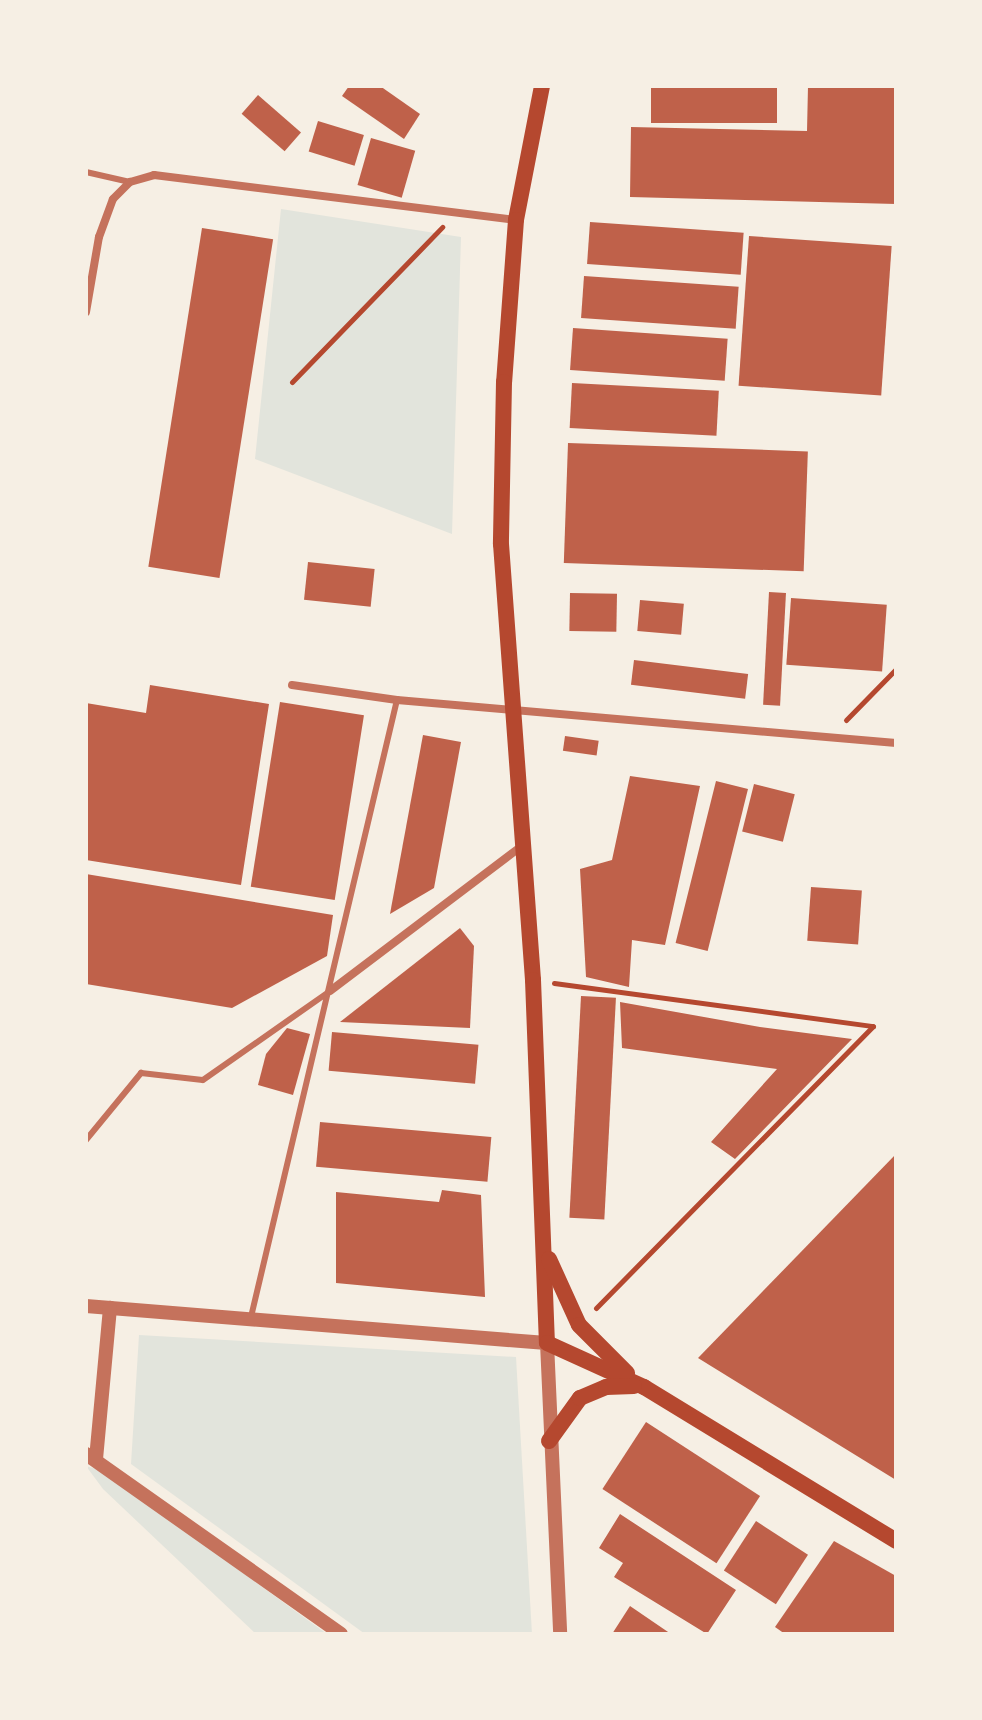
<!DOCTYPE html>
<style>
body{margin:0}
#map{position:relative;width:982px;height:1720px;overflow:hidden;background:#f6efe4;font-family:Commissioner,sans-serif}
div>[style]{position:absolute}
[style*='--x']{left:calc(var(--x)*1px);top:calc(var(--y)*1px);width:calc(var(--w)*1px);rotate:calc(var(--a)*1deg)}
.green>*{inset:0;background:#e2e4dc}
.building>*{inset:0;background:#bf614a;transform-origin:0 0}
.path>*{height:5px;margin:-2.5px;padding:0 2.5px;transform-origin:2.5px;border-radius:2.5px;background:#b5482f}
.service>*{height:6px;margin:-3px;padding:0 3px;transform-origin:3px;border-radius:3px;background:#c5725c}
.minor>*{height:8px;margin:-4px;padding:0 4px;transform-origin:4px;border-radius:4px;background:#c5725c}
.tertiary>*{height:14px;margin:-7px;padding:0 7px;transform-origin:7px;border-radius:7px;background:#c5725c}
.secondary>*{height:16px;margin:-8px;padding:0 8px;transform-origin:8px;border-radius:8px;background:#b5482f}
span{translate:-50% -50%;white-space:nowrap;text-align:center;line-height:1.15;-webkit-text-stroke:6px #f6efe4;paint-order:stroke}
.frame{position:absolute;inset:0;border:88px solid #f6efe4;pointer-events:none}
</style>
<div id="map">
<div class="green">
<i style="clip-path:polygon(281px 209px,461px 237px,452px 534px,255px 459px)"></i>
<i style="clip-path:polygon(139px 1335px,516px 1357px,532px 1634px,365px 1634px,131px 1464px)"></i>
<i style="clip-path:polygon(86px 1466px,103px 1471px,327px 1634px,256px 1634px,103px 1489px)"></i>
</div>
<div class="building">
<i style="clip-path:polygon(349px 86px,380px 86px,420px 114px,404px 139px,342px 96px)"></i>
<i style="left:651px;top:86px;width:126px;height:37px"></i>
<i style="clip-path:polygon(808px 86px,896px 86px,896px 204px,630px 197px,631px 127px,807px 131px)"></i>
<i style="left:258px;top:95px;width:57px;height:25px;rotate:41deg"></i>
<i style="left:318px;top:121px;width:48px;height:32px;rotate:17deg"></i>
<i style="left:371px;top:138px;width:46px;height:49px;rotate:16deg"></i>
<i style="left:590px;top:222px;width:154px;height:42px;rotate:4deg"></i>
<i style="left:202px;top:228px;width:72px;height:343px;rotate:9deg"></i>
<i style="left:749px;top:236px;width:143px;height:150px;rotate:4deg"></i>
<i style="left:584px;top:276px;width:155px;height:42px;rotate:4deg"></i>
<i style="left:573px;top:328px;width:155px;height:42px;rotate:4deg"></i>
<i style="left:572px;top:383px;width:147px;height:45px;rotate:3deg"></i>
<i style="left:568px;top:443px;width:240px;height:120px;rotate:2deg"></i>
<i style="left:308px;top:562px;width:67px;height:38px;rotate:6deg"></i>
<i style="left:769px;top:592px;width:17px;height:113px;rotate:3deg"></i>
<i style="left:570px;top:593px;width:47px;height:38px;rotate:1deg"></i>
<i style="left:791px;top:598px;width:96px;height:67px;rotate:4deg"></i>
<i style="left:640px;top:600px;width:44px;height:31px;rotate:5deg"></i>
<i style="left:634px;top:660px;width:115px;height:25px;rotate:7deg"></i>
<i style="clip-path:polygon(150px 685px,269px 704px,241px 885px,86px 860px,86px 703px,146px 713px)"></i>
<i style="left:280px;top:702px;width:85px;height:187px;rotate:9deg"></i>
<i style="clip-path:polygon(423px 735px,461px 742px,434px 888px,390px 914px)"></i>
<i style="left:565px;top:736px;width:34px;height:15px;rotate:8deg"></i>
<i style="clip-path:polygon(630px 776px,700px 786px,665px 945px,632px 940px,629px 987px,586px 977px,580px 869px,612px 860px)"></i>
<i style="left:716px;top:781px;width:33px;height:167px;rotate:14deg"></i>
<i style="left:754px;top:784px;width:42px;height:49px;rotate:14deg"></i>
<i style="clip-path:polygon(86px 874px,333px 915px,327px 956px,232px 1008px,86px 984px)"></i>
<i style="left:811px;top:887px;width:51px;height:54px;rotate:4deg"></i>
<i style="clip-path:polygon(460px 928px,474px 946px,470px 1028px,340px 1022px)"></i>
<i style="left:581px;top:996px;width:35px;height:222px;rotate:3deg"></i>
<i style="clip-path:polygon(620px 1002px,760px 1027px,852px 1039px,735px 1159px,711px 1142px,777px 1069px,622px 1048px)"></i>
<i style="clip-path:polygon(287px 1028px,310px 1034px,293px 1095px,258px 1085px,266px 1054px)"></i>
<i style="left:332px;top:1032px;width:147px;height:39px;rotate:5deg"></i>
<i style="left:320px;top:1122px;width:172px;height:45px;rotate:5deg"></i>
<i style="clip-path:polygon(896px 1154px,896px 1480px,698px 1358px)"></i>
<i style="clip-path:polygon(442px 1190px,481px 1195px,485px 1297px,336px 1283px,336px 1192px,439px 1202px)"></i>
<i style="left:646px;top:1422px;width:136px;height:80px;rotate:33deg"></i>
<i style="clip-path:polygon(620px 1514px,736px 1590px,707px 1634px,614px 1577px,623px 1563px,599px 1548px)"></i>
<i style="left:756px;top:1521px;width:62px;height:59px;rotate:33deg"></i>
<i style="clip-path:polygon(834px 1541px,896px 1576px,896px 1634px,785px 1634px,775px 1627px)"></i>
<i style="clip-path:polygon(630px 1606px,671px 1634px,612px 1634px)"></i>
</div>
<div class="path">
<i style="--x:292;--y:382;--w:216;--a:-45.9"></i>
<i style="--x:846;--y:720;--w:71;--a:-45.6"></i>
<i style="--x:554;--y:983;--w:322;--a:7.7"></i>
<i style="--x:596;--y:1308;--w:395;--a:-45.5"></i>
</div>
<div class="service">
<i style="--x:86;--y:172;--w:45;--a:12.8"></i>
<i style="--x:86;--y:1140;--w:87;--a:-50.6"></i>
<i style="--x:141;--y:1073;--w:62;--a:6.4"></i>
<i style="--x:203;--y:1080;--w:155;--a:-35"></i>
<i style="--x:251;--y:1317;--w:634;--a:-76.69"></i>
</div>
<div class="minor">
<i style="--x:86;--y:312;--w:76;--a:-80.2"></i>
<i style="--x:99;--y:237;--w:40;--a:-69.8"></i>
<i style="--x:113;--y:199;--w:24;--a:-45"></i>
<i style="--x:130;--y:182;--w:25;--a:-16"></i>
<i style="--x:154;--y:175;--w:365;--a:7.1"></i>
<i style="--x:292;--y:685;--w:106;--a:8.1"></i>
<i style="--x:397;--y:700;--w:501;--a:4.93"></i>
<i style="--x:330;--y:991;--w:241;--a:-37.1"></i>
</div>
<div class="tertiary">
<i style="--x:86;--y:1306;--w:462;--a:4.6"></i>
<i style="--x:547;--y:1343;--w:291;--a:87.4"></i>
<i style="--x:86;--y:1454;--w:312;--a:35.2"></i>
<i style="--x:96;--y:1459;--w:152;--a:-84.7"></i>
</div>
<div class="secondary">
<i style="--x:542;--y:86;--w:136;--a:101"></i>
<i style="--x:516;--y:220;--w:162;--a:94.2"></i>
<i style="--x:504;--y:382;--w:162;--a:91.1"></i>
<i style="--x:501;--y:544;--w:437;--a:85.8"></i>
<i style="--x:533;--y:980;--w:363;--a:87.8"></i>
<i style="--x:547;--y:1343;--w:107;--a:24.4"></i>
<i style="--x:644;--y:1387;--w:295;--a:31.4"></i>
<i style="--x:549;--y:1259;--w:72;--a:65.6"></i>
<i style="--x:579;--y:1325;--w:68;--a:45"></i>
<i style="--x:549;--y:1441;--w:53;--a:-54.2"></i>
<i style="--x:580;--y:1398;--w:28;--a:-23"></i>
<i style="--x:606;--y:1387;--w:28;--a:-2"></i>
</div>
<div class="frame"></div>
</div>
